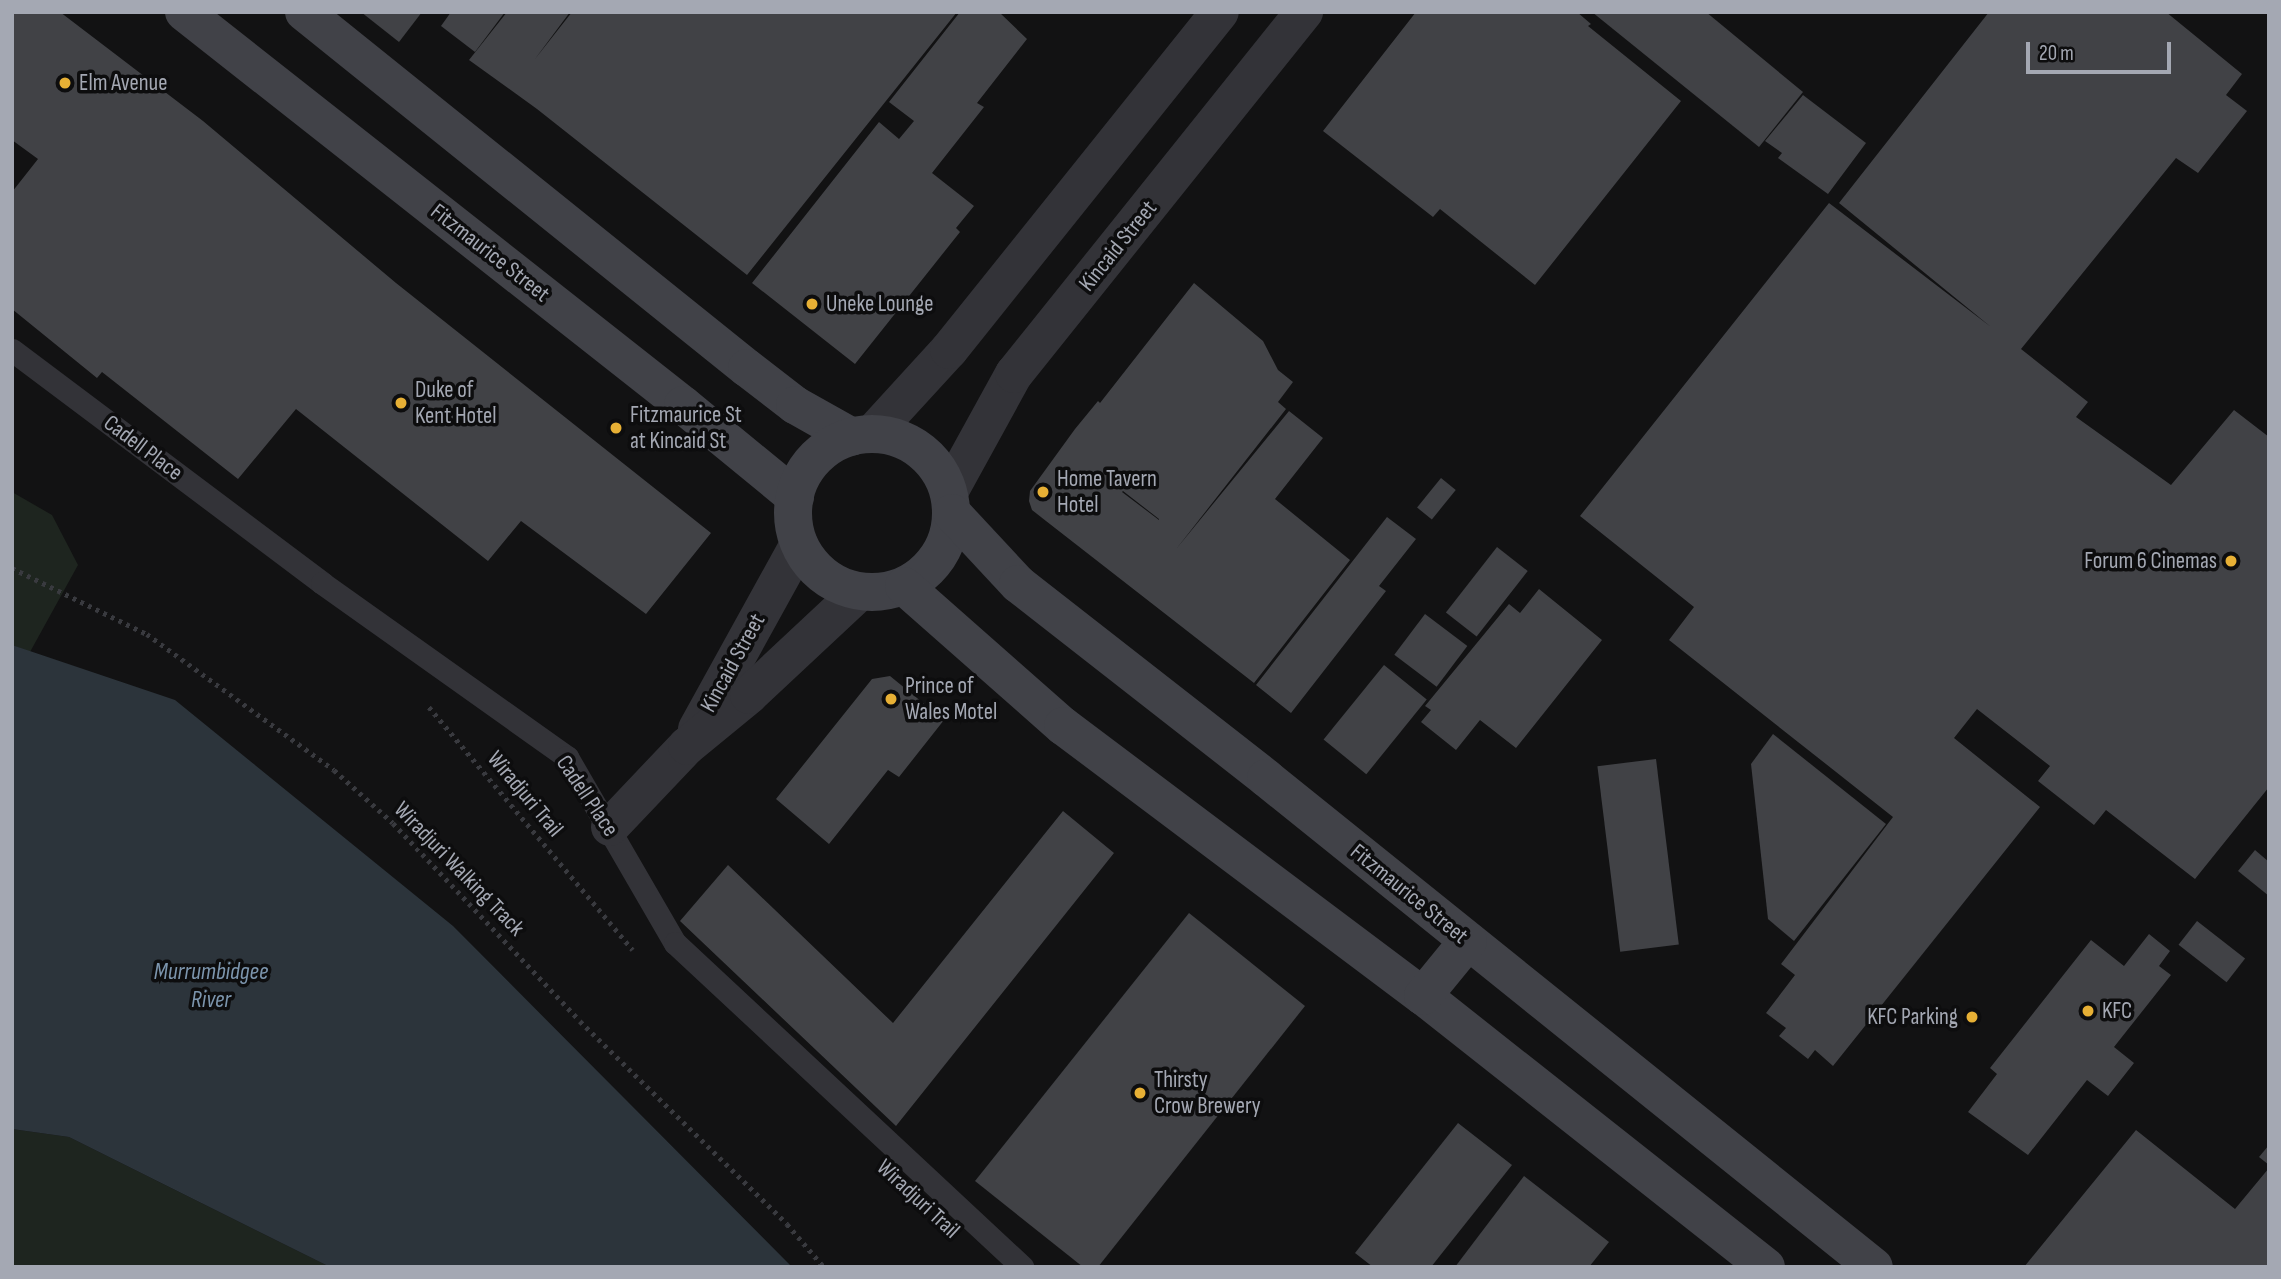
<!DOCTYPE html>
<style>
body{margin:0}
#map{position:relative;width:2281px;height:1279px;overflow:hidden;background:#121213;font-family:"Sofia Sans Condensed",sans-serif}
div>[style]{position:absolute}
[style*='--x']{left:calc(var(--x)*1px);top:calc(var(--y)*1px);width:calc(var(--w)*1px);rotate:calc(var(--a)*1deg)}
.green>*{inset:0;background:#1e251f}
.water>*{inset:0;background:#2c343b}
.building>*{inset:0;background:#414246;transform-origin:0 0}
.path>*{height:4.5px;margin-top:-2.25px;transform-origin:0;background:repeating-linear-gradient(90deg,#393a3f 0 3.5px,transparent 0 8.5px)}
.lane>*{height:23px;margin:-11.5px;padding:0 11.5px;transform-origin:11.5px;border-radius:11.5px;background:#333338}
.street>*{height:38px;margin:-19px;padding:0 19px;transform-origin:19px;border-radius:19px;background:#333338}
.secondary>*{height:38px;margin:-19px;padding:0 19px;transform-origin:19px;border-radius:19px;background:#414248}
.secondary>.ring{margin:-19px;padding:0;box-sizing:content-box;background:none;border:38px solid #414248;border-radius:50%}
.dots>*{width:19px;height:19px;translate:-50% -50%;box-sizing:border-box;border:4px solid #0d0d0e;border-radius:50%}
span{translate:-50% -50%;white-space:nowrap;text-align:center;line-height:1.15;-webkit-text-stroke:7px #0d0d0e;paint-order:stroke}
.poi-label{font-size:23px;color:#a4a8b3}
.left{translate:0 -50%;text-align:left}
.right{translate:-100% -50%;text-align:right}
.street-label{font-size:23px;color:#a4a8b3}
.water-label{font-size:24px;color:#7c95ad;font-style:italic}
.frame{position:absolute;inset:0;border:14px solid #a4a8b3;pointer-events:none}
.scale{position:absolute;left:2026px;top:42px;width:145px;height:32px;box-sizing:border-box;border:4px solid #a4a8b3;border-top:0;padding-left:9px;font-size:21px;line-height:24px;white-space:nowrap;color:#a4a8b3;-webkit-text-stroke:5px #0d0d0e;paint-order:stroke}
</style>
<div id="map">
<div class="green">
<i style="clip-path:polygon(12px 492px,52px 515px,78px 565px,30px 652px,12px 645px)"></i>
<i style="clip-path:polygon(12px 1129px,69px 1137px,330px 1267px,12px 1267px)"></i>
</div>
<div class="water">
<i style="clip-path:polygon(12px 645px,175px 700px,453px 926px,792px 1267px,330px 1267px,69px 1137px,12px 1129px)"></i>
</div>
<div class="building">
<i style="clip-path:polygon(12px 12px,60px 12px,203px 121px,396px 283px,711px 533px,646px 614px,521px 521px,488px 561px,296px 409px,238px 479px,102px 372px,97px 378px,12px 309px,12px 192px,38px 159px,12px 140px)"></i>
<i style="clip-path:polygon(361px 12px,422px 12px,399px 42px)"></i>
<i style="clip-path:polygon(451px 12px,505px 12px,475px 52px,441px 26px)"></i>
<i style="clip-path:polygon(507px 12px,570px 12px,535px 59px,572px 12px,957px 12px,747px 275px,537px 109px,469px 60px)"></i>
<i style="clip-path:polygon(960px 12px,999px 12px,1027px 39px,977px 103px,984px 107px,932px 173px,974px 206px,956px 228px,960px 232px,855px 364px,752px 283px,879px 122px,899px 139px,914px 121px,889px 102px)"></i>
<i style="clip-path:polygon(1416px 12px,1577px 12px,1591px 24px,1588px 26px,1681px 101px,1535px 285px,1440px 209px,1433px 217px,1323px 131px)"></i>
<i style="clip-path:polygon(1592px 12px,1706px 12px,1803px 92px,1759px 147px)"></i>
<i style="clip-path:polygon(1989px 12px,2166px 12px,2242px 74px,2226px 95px,2247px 111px,2198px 173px,2176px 158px,2021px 349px,2088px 402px,2076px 417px,2171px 485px,2234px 410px,2269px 437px,2269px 787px,2195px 879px,2106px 810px,2094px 825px,2038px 781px,2050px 766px,1977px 709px,1954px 738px,2040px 807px,1833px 1066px,1815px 1050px,1808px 1059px,1779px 1036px,1786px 1028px,1766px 1013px,1795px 975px,1781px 964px,1893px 817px,1669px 640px,1694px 607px,1580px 516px,1829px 203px,1991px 327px,1839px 203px)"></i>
<i style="clip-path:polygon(1803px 95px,1866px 143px,1828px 194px,1778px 158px,1782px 153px,1765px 141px)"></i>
<i style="clip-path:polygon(evenodd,1194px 283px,1263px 341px,1278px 370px,1293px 382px,1278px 402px,1286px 409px,1177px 548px,1289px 411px,1323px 438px,1275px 499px,1350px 560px,1254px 683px,1046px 521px,1032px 510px,1029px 501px,1030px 491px,1075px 429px,1098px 401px,1100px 403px,1194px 283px,1123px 491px,1159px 519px,1159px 520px,1122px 492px,1123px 491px)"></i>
<i style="left:1441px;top:478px;width:19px;height:38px;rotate:39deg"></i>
<i style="clip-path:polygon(1387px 517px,1416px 539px,1379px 586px,1386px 591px,1291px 713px,1256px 685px)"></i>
<i style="left:1497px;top:547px;width:39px;height:83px;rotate:38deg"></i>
<i style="clip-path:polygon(1539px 589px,1602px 640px,1516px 748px,1480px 720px,1456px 750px,1421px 722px,1431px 710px,1425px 706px,1509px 604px,1520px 613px)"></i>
<i style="left:1425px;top:614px;width:53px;height:51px;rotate:37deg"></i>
<i style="left:1384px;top:665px;width:55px;height:96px;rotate:39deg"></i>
<i style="clip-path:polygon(890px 676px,944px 720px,899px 777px,888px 770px,829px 844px,776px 799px,872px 679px)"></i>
<i style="clip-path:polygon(1773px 734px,1886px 824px,1794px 941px,1768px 919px,1751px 764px)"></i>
<i style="left:1656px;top:759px;width:187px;height:59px;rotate:83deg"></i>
<i style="clip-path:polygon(1063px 811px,1114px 853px,896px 1126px,680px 921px,728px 865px,893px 1023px)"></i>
<i style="clip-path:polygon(2255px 850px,2269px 862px,2269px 896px,2238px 871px)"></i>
<i style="clip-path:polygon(1189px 913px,1305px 1006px,1098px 1267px,1083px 1267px,975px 1181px)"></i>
<i style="left:2197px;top:921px;width:61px;height:30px;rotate:38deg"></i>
<i style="clip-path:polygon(2149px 934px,2170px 951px,2159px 966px,2171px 975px,2114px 1047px,2134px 1063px,2108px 1096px,2087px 1080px,2028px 1155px,1968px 1112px,1997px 1074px,1990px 1068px,2091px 940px,2124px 966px)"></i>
<i style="clip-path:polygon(1458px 1123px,1512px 1165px,1431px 1267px,1373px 1267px,1355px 1253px)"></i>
<i style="clip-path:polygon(2136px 1130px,2235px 1209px,2269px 1168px,2269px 1267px,2024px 1267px)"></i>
<i style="clip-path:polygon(2269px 1145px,2269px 1165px,2259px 1157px)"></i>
<i style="clip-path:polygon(1524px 1176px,1609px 1242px,1589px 1267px,1455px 1267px)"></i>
</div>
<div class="path">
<i style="--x:12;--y:568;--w:150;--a:26.1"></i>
<i style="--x:147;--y:634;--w:231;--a:36"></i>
<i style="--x:334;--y:770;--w:79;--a:41.9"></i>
<i style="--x:393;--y:823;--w:272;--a:46.6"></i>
<i style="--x:580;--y:1021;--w:290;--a:44.4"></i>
<i style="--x:787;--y:1224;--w:57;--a:49.3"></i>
<i style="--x:429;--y:707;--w:317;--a:50"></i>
</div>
<div class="lane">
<i style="--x:12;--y:350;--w:388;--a:36.9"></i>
<i style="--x:322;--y:583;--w:301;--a:35.4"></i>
<i style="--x:567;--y:757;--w:215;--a:59.9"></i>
<i style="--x:675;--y:943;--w:475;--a:43"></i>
</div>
<div class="street">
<i style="--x:872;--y:434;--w:114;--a:-47.5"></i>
<i style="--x:949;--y:350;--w:433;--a:-51.3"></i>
<i style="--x:949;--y:492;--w:135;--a:-61.2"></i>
<i style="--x:1014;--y:374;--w:464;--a:-51.3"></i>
<i style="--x:697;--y:729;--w:211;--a:-61.1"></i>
<i style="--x:610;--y:827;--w:112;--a:-46.5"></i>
<i style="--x:687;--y:746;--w:80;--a:-39.4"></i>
<i style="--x:749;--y:695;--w:151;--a:-43.1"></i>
</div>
<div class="secondary">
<i style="--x:184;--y:12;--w:635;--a:38.22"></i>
<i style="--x:683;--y:405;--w:145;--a:39.4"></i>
<i style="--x:304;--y:12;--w:568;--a:38.79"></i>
<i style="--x:747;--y:368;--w:61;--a:37.6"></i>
<i style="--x:795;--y:405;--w:65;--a:29.3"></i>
<i class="ring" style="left:793px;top:434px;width:120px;height:120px"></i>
<i style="--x:952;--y:513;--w:97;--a:47.1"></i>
<i style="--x:1018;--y:584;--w:315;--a:38"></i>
<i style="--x:1266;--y:778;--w:780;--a:38.81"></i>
<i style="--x:904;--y:586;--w:212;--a:41.4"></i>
<i style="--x:1063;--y:726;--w:450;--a:36.9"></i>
<i style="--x:1423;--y:996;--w:437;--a:38.3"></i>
<i style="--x:1423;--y:996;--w:71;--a:-50.7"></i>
</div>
<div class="dots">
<i style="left:65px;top:83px;background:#e7b035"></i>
<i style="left:812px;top:304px;background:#e7b035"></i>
<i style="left:401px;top:403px;background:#e7b035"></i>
<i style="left:616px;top:428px;background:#e7b035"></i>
<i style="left:1043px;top:492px;background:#e7b035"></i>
<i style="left:2231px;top:561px;background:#e7b035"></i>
<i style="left:891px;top:699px;background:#e7b035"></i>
<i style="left:2088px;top:1011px;background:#e7b035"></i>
<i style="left:1972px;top:1017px;background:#e7b035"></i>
<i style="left:1140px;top:1093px;background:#e7b035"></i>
</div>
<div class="poi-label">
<span class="left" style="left:79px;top:83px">Elm Avenue</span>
<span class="left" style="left:826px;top:304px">Uneke Lounge</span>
<span class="left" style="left:415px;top:403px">Duke of<br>Kent Hotel</span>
<span class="left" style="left:630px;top:428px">Fitzmaurice St<br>at Kincaid St</span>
<span class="left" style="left:1057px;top:492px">Home Tavern<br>Hotel</span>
<span class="right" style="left:2217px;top:561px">Forum 6 Cinemas</span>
<span class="left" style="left:905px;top:699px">Prince of<br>Wales Motel</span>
<span class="left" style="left:2102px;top:1011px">KFC</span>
<span class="right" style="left:1958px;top:1017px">KFC Parking</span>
<span class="left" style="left:1154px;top:1093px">Thirsty<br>Crow Brewery</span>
</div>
<div class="street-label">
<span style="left:1118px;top:246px;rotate:-51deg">Kincaid Street</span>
<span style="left:490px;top:253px;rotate:38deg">Fitzmaurice Street</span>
<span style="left:143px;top:448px;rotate:37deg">Cadell Place</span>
<span style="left:733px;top:663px;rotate:-61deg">Kincaid Street</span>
<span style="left:525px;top:794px;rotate:50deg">Wiradjuri Trail</span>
<span style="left:587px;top:796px;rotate:56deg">Cadell Place</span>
<span style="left:459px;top:869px;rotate:46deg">Wiradjuri Walking Track</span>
<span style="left:1409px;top:894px;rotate:39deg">Fitzmaurice Street</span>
<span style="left:918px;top:1199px;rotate:43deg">Wiradjuri Trail</span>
</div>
<div class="water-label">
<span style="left:211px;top:986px">Murrumbidgee<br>River</span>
</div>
<div class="frame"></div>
<div class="scale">20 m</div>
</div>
